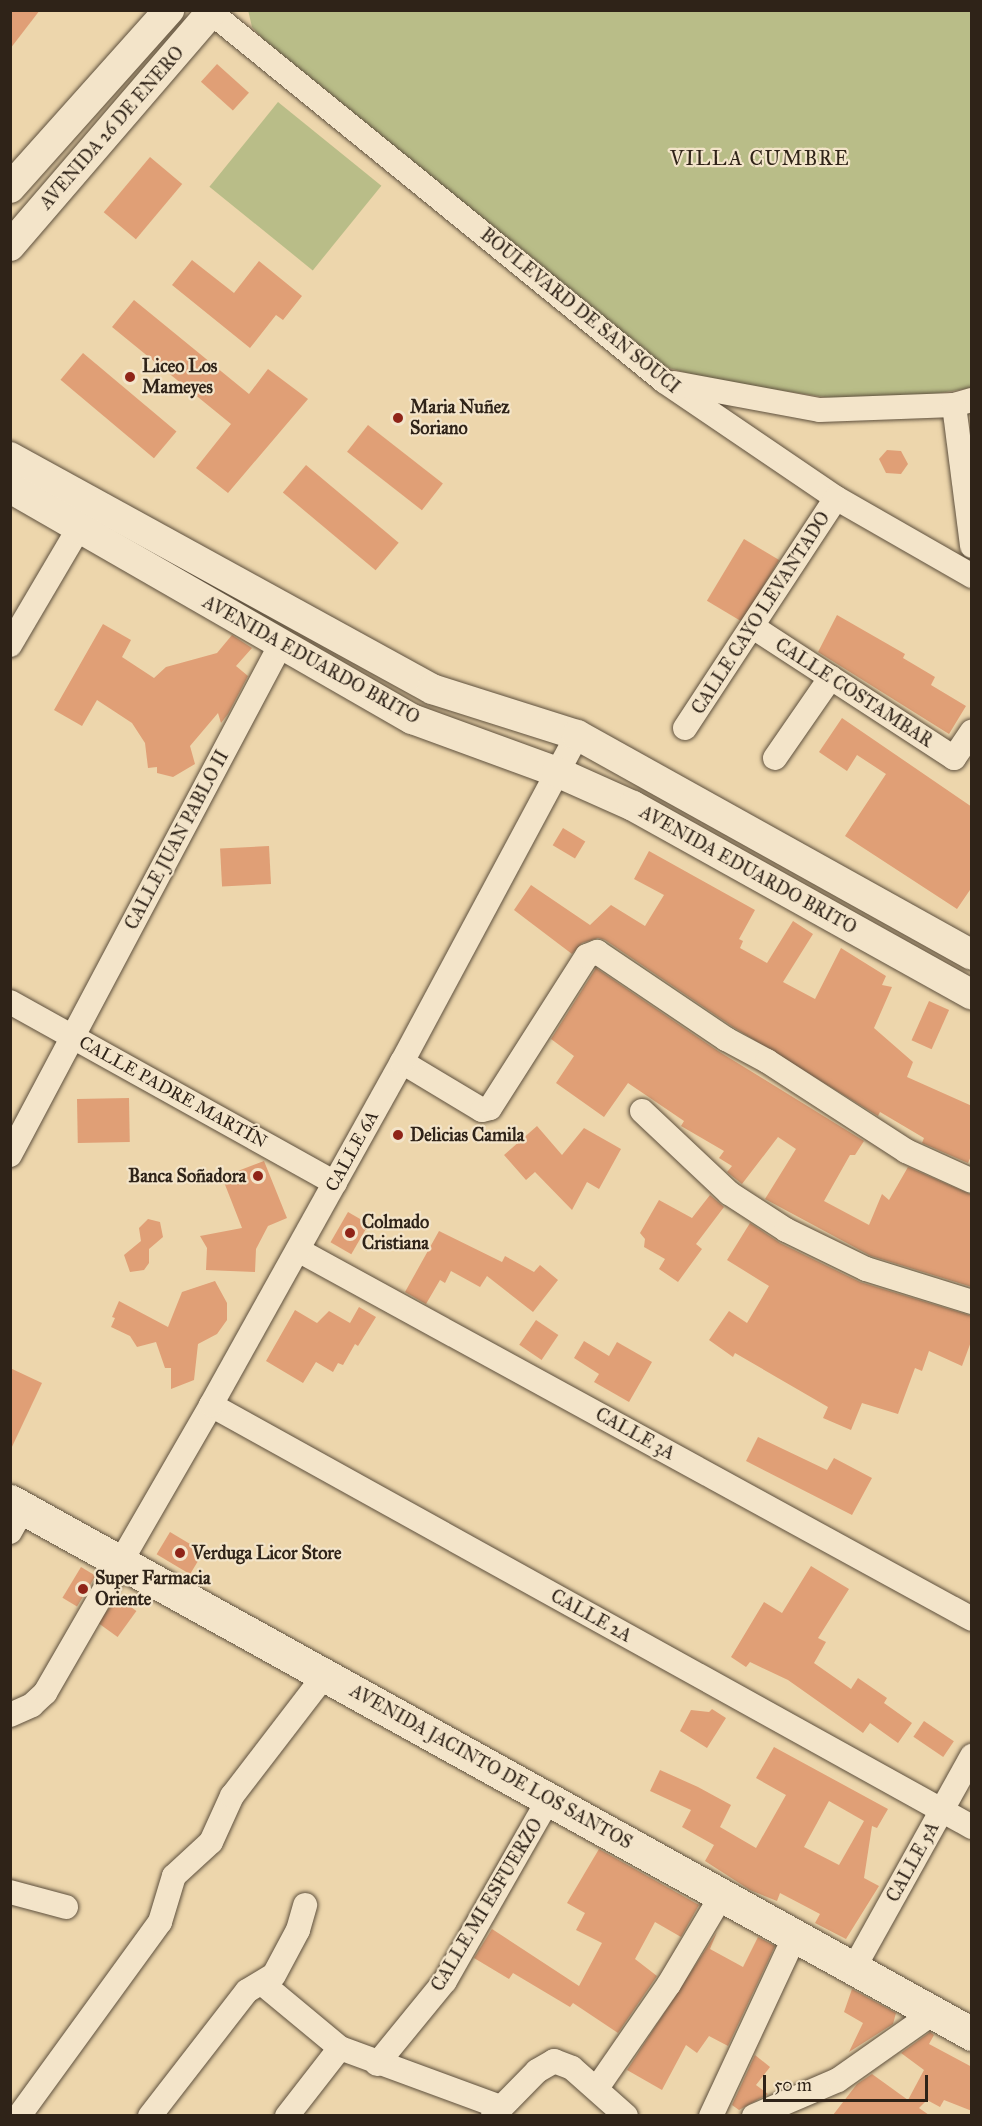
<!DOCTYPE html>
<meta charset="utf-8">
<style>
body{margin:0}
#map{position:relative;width:982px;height:2126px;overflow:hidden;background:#edd6ac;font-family:"IM FELL Great Primer",serif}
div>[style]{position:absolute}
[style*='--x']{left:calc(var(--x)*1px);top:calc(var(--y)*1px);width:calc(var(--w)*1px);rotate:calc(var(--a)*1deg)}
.green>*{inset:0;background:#b9bd88;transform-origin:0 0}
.building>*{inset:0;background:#e09f76;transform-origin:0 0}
.roads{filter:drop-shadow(0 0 2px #5e503d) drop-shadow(0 0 2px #5e503d)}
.minor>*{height:24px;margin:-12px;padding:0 12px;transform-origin:12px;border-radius:12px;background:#f3e4c9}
.tertiary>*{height:30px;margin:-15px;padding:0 15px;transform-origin:15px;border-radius:15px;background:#f3e4c9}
.secondary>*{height:33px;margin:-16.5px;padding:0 16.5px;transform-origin:16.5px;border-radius:16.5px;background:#f3e4c9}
.dots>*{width:16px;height:16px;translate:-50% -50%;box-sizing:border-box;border:3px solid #f3e4c9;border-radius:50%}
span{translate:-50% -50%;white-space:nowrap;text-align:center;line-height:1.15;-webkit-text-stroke:4.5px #f3e4c9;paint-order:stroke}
.street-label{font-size:18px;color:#2f2318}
.poi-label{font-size:18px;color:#2f2318;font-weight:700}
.left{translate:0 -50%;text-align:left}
.right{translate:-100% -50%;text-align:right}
.neighbourhood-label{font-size:20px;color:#2f2318;letter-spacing:1.5px}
.frame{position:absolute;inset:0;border:12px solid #2f2318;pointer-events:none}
.scale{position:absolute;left:763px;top:2075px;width:165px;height:27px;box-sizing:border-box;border:3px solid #2f2318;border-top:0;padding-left:8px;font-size:18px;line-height:21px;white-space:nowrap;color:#2f2318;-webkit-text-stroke:4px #f3e4c9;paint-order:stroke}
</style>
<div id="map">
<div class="green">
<i style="clip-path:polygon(248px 10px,971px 11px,971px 388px,908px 398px,844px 400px,714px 380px,665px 367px,262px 38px,252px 27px)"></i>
<i style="left:278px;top:102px;width:133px;height:109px;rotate:39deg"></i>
</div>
<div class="building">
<i style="clip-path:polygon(10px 10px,40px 10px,10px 49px)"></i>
<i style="left:217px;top:64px;width:43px;height:24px;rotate:42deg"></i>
<i style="left:150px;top:157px;width:42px;height:72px;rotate:40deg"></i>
<i style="clip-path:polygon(192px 260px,234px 293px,259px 261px,302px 296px,283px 320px,276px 315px,250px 348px,172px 285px)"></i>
<i style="clip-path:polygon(134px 300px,249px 394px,268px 369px,308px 399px,228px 493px,196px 468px,231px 424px,112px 327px)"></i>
<i style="left:83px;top:353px;width:122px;height:35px;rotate:40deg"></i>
<i style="left:368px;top:425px;width:95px;height:34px;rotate:38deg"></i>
<i style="clip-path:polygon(887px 450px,901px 451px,908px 464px,901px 474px,886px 473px,879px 459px)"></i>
<i style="left:306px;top:465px;width:121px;height:36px;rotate:40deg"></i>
<i style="left:744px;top:539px;width:41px;height:72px;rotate:31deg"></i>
<i style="clip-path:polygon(837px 615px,905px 654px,903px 658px,935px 677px,931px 685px,966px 706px,949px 734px,818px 652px)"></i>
<i style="clip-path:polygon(103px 624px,131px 640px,122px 657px,154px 678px,166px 667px,217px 653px,232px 635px,252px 648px,236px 666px,248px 676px,228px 714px,221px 723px,218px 713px,190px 746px,195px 764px,173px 777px,157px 773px,157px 767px,148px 768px,145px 743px,132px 723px,97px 700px,82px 726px,54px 710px)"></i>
<i style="clip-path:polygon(842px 718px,972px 807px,972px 887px,957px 909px,845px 836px,886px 774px,857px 755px,847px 771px,819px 752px)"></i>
<i style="left:563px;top:828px;width:26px;height:20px;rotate:31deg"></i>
<i style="left:269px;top:846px;width:38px;height:49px;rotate:87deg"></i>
<i style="clip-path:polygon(649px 851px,755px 910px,739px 939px,743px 941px,740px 948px,767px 963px,793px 921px,813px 934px,783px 982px,815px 999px,841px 948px,886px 976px,882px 985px,892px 987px,874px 1028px,913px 1062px,907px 1077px,972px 1106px,972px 1154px,968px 1163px,922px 1143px,924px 1138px,880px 1112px,878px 1116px,733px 1027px,605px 940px,598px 938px,582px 943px,572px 954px,514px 910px,531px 885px,590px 925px,611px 905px,645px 926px,664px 895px,634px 879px)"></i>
<i style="clip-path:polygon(596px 968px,718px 1051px,864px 1141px,855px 1155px,850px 1155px,824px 1201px,869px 1225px,882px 1194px,889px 1200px,908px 1167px,972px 1195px,972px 1287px,871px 1256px,765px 1199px,796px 1149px,778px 1137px,742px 1184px,727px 1172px,732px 1166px,719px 1158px,724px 1151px,681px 1126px,684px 1121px,628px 1083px,604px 1117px,556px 1083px,574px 1056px,551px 1039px)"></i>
<i style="left:929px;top:1001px;width:22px;height:43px;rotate:24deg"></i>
<i style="left:129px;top:1098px;width:44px;height:52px;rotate:89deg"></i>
<i style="clip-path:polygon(537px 1126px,562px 1155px,584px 1128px,621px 1149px,599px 1189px,587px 1182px,572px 1210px,535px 1172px,526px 1180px,504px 1155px)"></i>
<i style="clip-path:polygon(264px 1161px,287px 1218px,268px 1226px,256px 1249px,255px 1272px,206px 1270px,207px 1248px,200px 1236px,242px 1228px,222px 1177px)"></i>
<i style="clip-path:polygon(710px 1195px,724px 1207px,696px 1244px,702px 1249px,678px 1282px,659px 1269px,665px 1259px,644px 1247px,645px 1239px,640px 1233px,659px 1200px,692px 1218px)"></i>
<i style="left:348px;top:1212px;width:24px;height:35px;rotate:30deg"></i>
<i style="clip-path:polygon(148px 1219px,160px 1222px,163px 1237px,149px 1249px,149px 1263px,144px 1270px,130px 1272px,124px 1255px,141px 1241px,139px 1228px)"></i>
<i style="clip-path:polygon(750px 1223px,780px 1243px,860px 1282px,972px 1316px,972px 1339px,962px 1366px,929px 1351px,922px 1371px,915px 1368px,898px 1414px,862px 1403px,851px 1430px,823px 1418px,828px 1407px,735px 1353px,733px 1357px,709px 1340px,729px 1311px,747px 1323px,769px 1286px,727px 1260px)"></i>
<i style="clip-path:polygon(439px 1231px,502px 1262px,505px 1256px,534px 1272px,540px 1265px,558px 1280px,533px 1312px,487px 1276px,480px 1287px,451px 1271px,445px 1283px,440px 1280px,426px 1304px,405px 1292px)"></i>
<i style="clip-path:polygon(215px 1281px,227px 1303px,227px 1320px,217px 1334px,198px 1344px,194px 1380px,171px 1389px,171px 1368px,165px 1368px,156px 1342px,137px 1347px,130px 1336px,111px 1327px,115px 1318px,112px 1317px,119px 1301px,168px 1327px,182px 1292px)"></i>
<i style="clip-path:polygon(359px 1307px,376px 1317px,358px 1346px,355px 1344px,343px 1365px,338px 1363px,333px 1372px,316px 1362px,303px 1383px,266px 1361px,295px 1310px,317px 1323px,329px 1311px,350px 1323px)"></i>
<i style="left:536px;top:1320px;width:27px;height:30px;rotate:34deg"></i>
<i style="clip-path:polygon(584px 1341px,609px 1356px,617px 1342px,652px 1362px,629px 1402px,594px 1382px,599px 1374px,574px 1358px)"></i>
<i style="clip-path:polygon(10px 1368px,42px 1383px,10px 1451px)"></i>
<i style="clip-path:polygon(758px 1437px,827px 1470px,834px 1458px,872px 1478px,852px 1515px,746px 1461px)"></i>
<i style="left:170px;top:1532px;width:39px;height:26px;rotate:31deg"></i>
<i style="clip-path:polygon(811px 1566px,849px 1589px,818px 1638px,826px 1642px,814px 1663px,851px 1689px,858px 1678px,887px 1698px,884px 1703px,912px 1723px,898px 1743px,870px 1723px,863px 1733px,788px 1680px,750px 1662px,746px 1667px,731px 1657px,764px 1602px,782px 1613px)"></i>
<i style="left:81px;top:1567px;width:17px;height:36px;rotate:31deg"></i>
<i style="left:117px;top:1597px;width:24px;height:32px;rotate:36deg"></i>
<i style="clip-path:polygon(712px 1709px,726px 1718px,707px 1748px,680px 1731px,691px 1710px,709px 1712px)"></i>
<i style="left:924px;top:1721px;width:36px;height:19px;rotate:34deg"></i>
<i style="clip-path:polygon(evenodd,774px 1747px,888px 1809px,877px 1828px,872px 1826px,864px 1878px,879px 1886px,846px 1939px,815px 1923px,820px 1914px,780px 1893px,777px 1901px,750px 1890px,705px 1861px,714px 1845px,682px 1827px,691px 1810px,650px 1791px,660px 1770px,698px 1787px,731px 1805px,720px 1827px,756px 1848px,786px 1795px,756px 1778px,774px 1747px,829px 1801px,864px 1821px,839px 1865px,804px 1847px,829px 1801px)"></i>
<i style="clip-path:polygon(599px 1849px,699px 1905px,681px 1937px,655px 1922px,635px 1959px,657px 1976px,618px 2033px,573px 2003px,570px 2007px,513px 1973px,509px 1979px,474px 1958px,492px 1929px,579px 1986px,602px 1943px,576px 1930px,585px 1913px,567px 1903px)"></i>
<i style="clip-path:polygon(717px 1932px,710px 1949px,743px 1967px,758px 1937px,775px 1946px,728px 2046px,709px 2036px,697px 2053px,686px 2045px,662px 2090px,627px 2070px)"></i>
<i style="clip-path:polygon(852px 1989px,896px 2013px,893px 2024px,849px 2052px,863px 2023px,844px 2012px)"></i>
<i style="clip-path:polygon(930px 2032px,934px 2035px,929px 2044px,972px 2067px,972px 2111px,944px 2100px,940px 2107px,927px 2100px,919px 2108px,929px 2115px,833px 2115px,857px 2084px,872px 2074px,908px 2100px,924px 2070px,901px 2053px)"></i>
<i style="clip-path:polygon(755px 2055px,770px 2067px,756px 2085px,768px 2094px,739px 2110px,732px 2105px)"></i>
</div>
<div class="roads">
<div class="minor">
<i style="--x:208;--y:10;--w:588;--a:39.13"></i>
<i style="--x:664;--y:381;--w:208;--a:34.2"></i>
<i style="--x:836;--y:498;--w:157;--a:29.8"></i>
<i style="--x:674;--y:383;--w:148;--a:10.5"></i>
<i style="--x:820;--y:410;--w:134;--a:-2.1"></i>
<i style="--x:954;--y:405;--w:19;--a:-16"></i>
<i style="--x:954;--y:405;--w:142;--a:82.7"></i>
<i style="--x:753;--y:627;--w:240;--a:33.1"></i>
<i style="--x:954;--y:758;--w:32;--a:-56"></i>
<i style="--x:10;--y:645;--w:138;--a:-59.5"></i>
<i style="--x:685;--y:728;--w:275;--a:-56.7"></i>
<i style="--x:775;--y:758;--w:98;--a:-55.3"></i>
<i style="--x:10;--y:1002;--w:372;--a:29.1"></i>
<i style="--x:402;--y:1062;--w:93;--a:31"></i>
<i style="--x:482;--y:1110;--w:8;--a:-14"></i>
<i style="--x:490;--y:1108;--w:180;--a:-57.5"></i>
<i style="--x:587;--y:956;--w:11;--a:-22"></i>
<i style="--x:597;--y:952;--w:156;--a:34"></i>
<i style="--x:726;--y:1039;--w:47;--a:28.2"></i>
<i style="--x:767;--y:1061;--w:166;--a:32.9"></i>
<i style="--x:906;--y:1151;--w:72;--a:24.4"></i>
<i style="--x:642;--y:1111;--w:120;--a:43.3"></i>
<i style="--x:729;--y:1193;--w:68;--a:33"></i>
<i style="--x:786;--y:1230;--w:89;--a:26"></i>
<i style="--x:866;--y:1269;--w:111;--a:17.3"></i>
<i style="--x:10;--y:1155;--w:578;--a:-62.06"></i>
<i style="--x:298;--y:1250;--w:768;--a:28.7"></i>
<i style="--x:211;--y:1405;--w:870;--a:29.01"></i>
<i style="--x:10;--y:1532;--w:26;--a:-61"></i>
<i style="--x:10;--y:1715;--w:24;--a:-24"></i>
<i style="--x:32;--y:1705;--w:18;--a:-43"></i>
<i style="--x:45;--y:1693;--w:332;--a:-60"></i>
<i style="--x:211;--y:1405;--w:393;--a:-60.9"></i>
<i style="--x:402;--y:1062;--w:371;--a:-61.8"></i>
<i style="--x:10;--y:1892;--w:58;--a:15"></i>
<i style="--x:854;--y:1968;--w:243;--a:-60.9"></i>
<i style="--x:263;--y:1984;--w:100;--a:39.7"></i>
<i style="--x:340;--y:2048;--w:168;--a:20.2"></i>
<i style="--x:377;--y:2064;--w:107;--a:-50.7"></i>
<i style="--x:445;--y:1981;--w:210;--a:-60.3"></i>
<i style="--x:597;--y:2088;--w:126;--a:-55.3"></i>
<i style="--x:669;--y:1984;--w:104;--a:-59.2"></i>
<i style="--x:19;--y:2116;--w:240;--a:-54"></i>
<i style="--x:160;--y:1922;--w:48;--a:-73.1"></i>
<i style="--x:174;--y:1876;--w:50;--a:-42.6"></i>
<i style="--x:211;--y:1842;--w:51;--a:-65.5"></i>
<i style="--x:232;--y:1796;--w:153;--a:-52.5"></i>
<i style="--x:150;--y:2116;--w:158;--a:-52.2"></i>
<i style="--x:247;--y:1991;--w:31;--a:-31"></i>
<i style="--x:274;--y:1975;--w:51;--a:-61.9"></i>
<i style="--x:298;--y:1930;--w:26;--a:-74"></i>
<i style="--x:287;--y:2116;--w:86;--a:-52.1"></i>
<i style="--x:493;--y:2116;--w:63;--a:-45.6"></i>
<i style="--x:537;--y:2071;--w:20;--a:-30"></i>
<i style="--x:554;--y:2061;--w:19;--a:21"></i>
<i style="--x:572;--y:2068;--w:72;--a:41.6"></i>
<i style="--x:711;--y:2116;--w:199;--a:-65"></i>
<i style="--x:754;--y:2116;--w:91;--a:-23.2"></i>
<i style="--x:838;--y:2080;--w:116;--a:-35.2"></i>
</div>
<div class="tertiary">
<i style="--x:10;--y:188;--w:239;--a:-48.2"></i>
<i style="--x:10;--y:246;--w:311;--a:-49.3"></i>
<i style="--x:10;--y:457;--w:482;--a:28.8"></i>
<i style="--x:432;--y:689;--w:152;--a:17.6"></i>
<i style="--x:577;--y:735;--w:452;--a:29.1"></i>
<i style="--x:10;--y:488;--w:464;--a:29.9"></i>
<i style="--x:412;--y:719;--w:154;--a:20.1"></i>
<i style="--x:557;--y:772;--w:83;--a:24.1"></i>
<i style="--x:633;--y:806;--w:388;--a:29.1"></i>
</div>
<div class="secondary">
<i style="--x:10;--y:1501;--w:1100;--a:28.99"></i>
</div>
</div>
<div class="dots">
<i style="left:130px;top:377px;background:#8f2418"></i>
<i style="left:398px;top:418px;background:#8f2418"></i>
<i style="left:398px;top:1135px;background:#8f2418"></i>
<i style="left:258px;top:1176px;background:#8f2418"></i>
<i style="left:350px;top:1233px;background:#8f2418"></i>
<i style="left:180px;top:1553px;background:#8f2418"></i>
<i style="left:83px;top:1589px;background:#8f2418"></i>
</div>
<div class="street-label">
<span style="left:112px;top:128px;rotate:-49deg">AVENIDA 26 DE ENERO</span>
<span style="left:580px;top:311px;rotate:39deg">BOULEVARD DE SAN SOUCI</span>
<span style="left:761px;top:613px;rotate:-57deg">CALLE CAYO LEVANTADO</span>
<span style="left:311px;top:660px;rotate:29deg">AVENIDA EDUARDO BRITO</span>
<span style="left:854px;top:693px;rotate:33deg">CALLE COSTAMBAR</span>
<span style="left:177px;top:840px;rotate:-62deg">CALLE JUAN PABLO II</span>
<span style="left:748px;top:870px;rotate:29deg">AVENIDA EDUARDO BRITO</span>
<span style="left:173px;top:1092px;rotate:29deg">CALLE PADRE MARTÍN</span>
<span style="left:352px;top:1151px;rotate:-61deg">CALLE 6A</span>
<span style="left:635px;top:1434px;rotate:29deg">CALLE 3A</span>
<span style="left:591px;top:1616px;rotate:29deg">CALLE 2A</span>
<span style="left:491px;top:1767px;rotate:29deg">AVENIDA JACINTO DE LOS SANTOS</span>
<span style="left:913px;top:1862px;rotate:-61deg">CALLE 5A</span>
<span style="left:487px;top:1905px;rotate:-59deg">CALLE MI ESFUERZO</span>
</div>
<div class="poi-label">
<span class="left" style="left:142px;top:377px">Liceo Los<br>Mameyes</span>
<span class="left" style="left:410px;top:418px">Maria Nuñez<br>Soriano</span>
<span class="left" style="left:410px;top:1135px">Delicias Camila</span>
<span class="right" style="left:246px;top:1176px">Banca Soñadora</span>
<span class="left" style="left:362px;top:1233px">Colmado<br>Cristiana</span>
<span class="left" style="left:192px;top:1553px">Verduga Licor Store</span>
<span class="left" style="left:95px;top:1589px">Super Farmacia<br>Oriente</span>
</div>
<div class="neighbourhood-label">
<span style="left:760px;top:158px">VILLA CUMBRE</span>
</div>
<div class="frame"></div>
<div class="scale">50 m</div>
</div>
